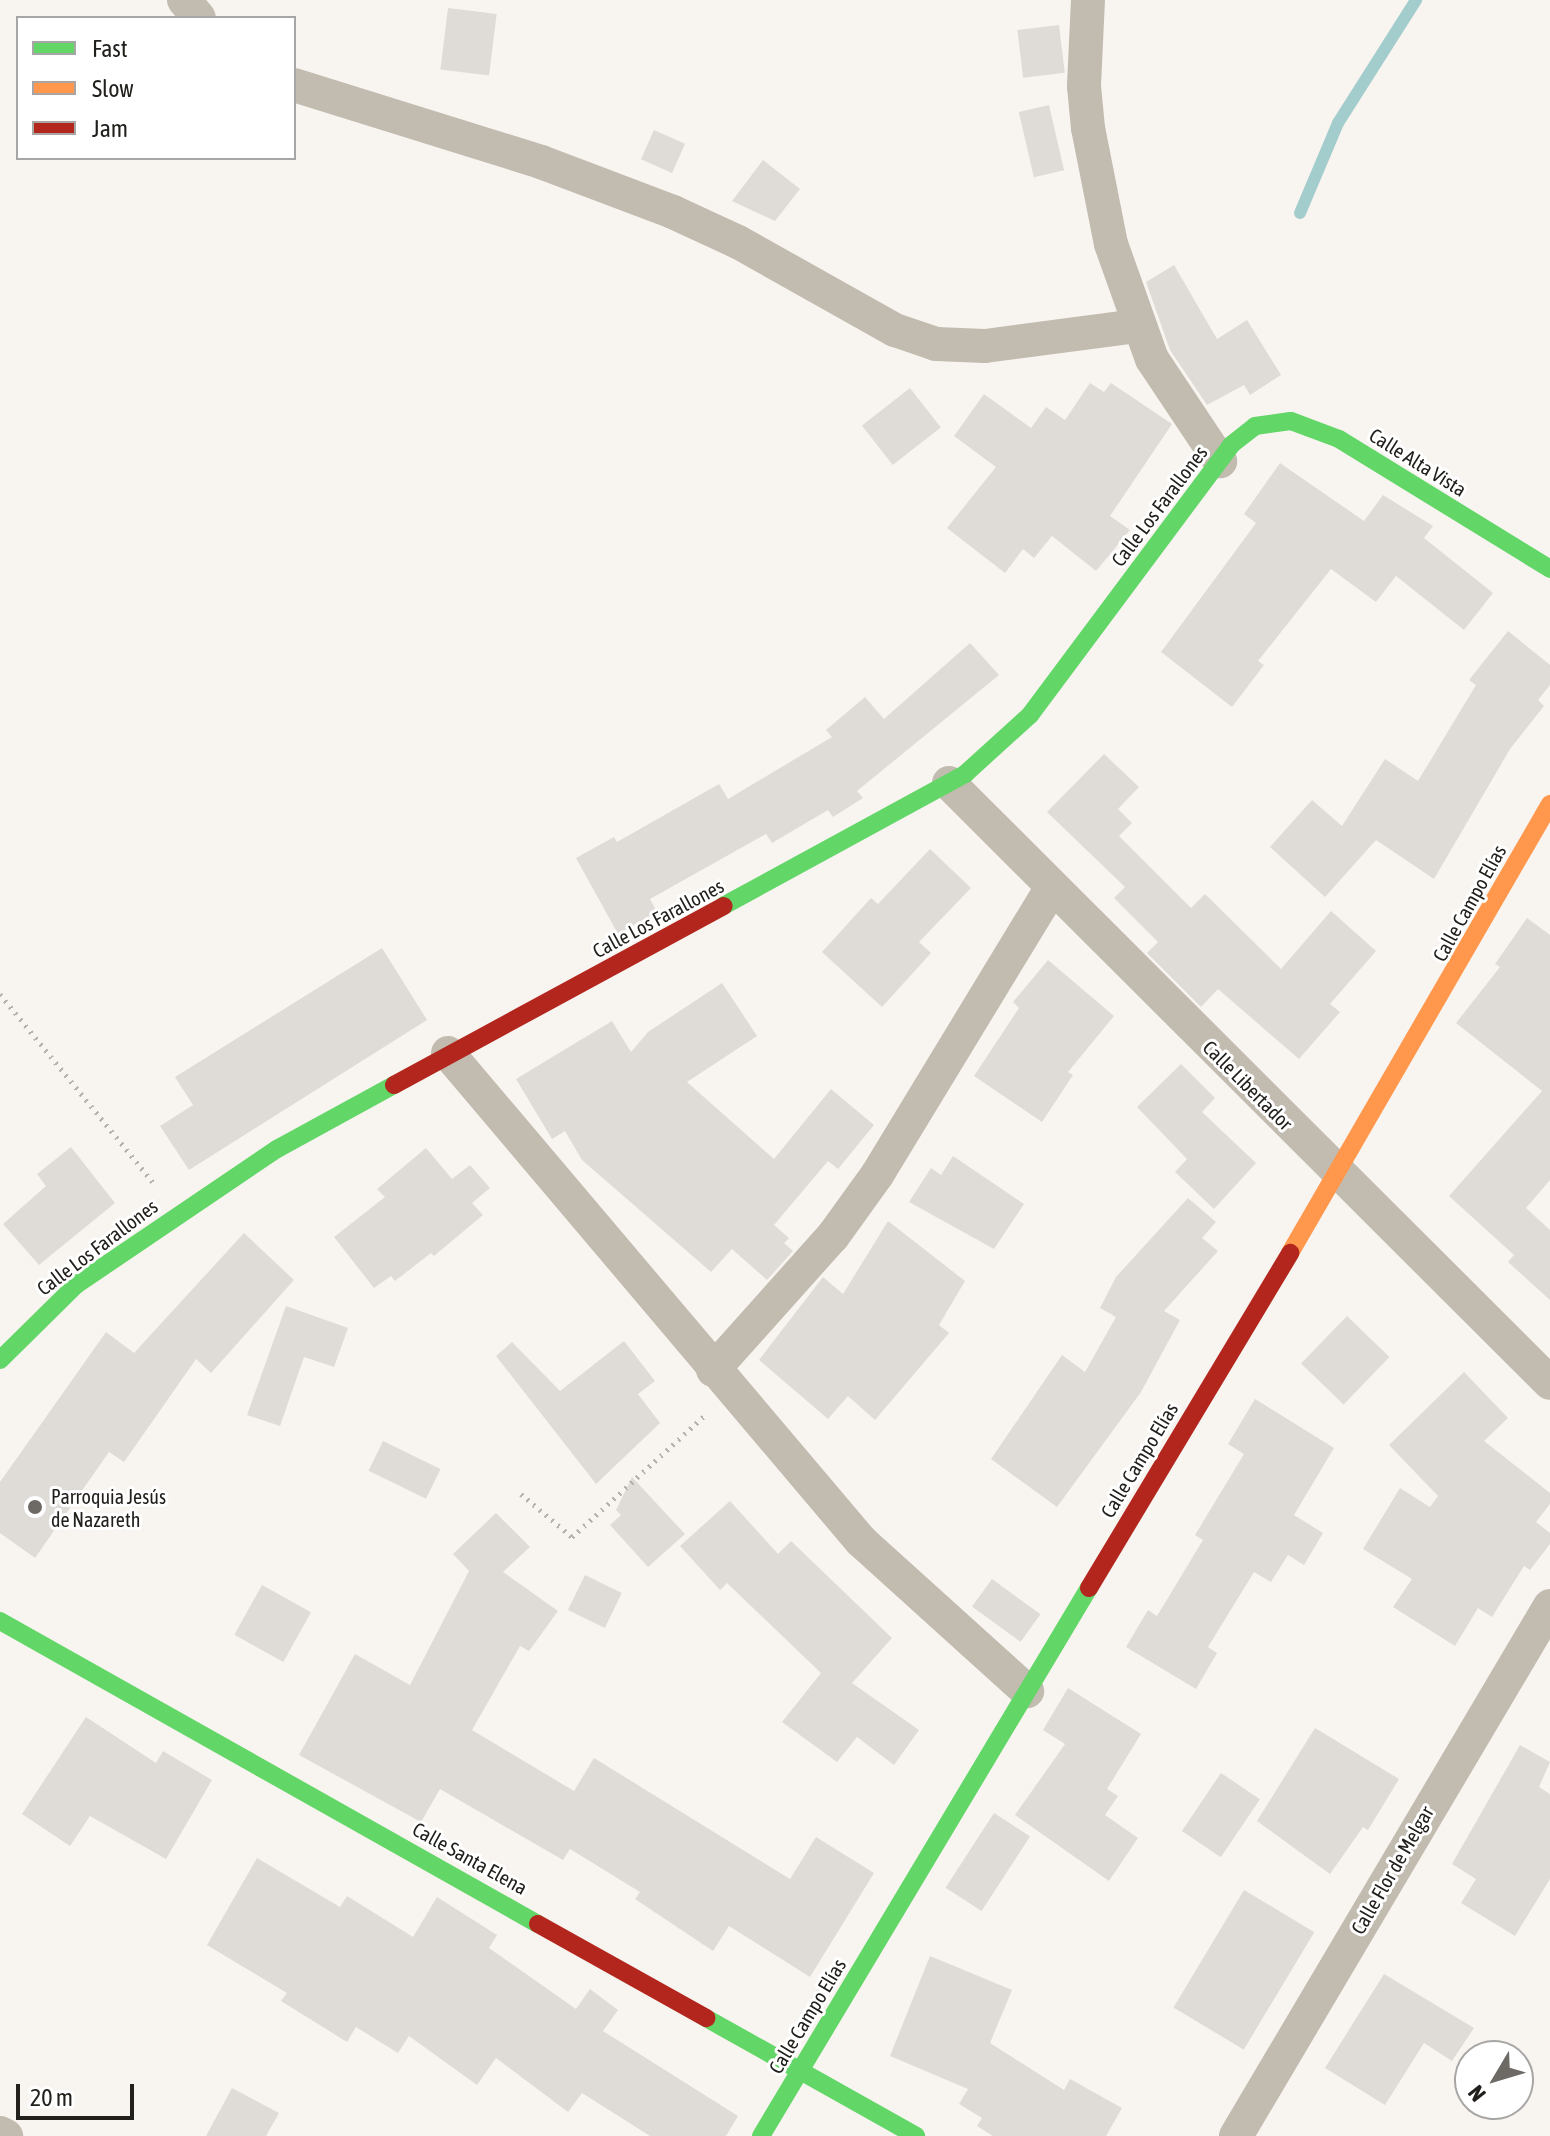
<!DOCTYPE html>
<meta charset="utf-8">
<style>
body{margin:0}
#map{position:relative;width:1550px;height:2136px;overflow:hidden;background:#f8f4f0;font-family:"Asap Condensed",sans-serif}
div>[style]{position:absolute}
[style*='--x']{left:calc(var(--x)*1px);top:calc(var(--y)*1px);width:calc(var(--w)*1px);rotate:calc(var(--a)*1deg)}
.stream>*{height:12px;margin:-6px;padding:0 6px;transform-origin:6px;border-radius:6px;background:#a3cccc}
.building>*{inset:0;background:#dfdcd8;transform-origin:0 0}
.path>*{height:5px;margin-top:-2.5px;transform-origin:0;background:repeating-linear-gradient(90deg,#b7b3ab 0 2px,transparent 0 8px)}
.street>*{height:34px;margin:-17px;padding:0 17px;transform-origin:17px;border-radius:17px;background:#c2bbb0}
.fast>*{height:18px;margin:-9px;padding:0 9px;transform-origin:9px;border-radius:9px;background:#63d668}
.slow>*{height:18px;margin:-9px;padding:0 9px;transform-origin:9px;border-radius:9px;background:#ff974d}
.jam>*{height:18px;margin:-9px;padding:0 9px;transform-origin:9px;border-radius:9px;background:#b3261e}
.dots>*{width:22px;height:22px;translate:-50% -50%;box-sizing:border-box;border:4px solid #fff;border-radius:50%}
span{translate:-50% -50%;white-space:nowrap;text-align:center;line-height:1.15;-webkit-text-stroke:6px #fff;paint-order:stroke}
.street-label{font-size:20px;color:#22201c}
.poi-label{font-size:20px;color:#22201c}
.left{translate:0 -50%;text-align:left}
.legend{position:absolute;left:16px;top:16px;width:280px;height:144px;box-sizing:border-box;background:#fff;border:2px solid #a7a6a4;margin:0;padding:10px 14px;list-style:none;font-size:24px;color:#22201c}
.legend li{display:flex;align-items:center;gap:16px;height:40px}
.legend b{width:40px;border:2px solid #a7a6a4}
.north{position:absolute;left:1454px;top:2040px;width:80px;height:80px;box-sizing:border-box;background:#fff;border:2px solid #a7a6a4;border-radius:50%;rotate:232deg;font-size:22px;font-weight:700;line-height:32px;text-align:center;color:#22201c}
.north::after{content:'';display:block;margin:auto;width:28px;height:36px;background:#6d6a66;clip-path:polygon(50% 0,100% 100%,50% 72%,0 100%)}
.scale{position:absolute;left:16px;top:2084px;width:118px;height:36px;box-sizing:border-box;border:4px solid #22201c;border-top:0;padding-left:10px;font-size:24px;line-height:28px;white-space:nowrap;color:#22201c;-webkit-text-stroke:6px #fff;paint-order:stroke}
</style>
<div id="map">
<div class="stream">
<i style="--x:1300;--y:213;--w:98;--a:-67.1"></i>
<i style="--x:1338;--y:123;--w:146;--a:-57.6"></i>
</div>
<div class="building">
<i style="left:448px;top:8px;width:49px;height:62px;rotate:7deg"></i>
<i style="left:1059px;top:25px;width:48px;height:42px;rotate:83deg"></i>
<i style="left:1049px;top:105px;width:67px;height:31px;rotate:77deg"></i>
<i style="left:654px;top:130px;width:34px;height:32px;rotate:24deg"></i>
<i style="clip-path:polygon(763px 160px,800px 189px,775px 221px,732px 201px)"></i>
<i style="clip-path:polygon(1174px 265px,1217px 339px,1247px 320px,1281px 375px,1250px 395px,1244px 385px,1207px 405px,1170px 350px,1146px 282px)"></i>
<i style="clip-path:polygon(1090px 383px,1104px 392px,1111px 383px,1172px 424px,1110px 516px,1130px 530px,1096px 571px,1052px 536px,1034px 558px,1023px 549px,1005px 573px,947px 528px,996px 467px,954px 436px,984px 394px,1031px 428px,1046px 407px,1065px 420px)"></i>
<i style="left:910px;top:388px;width:50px;height:61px;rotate:52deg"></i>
<i style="clip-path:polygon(1280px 463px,1364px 521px,1383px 495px,1433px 526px,1424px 538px,1493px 593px,1464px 630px,1396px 576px,1376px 602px,1331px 569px,1258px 661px,1264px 665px,1232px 707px,1161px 652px,1256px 523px,1244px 514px)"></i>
<i style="clip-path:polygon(1508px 631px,1550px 665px,1550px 685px,1538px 700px,1544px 706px,1510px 749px,1434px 879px,1376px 840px,1325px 897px,1270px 847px,1312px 800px,1342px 826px,1385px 759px,1418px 781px,1476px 685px,1469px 680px)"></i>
<i style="clip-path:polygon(970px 643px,999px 675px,857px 791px,863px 798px,833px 817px,828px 810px,772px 843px,766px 834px,650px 899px,657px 912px,618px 934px,576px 858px,614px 837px,617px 842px,719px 784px,728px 799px,832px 737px,826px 730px,865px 697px,884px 719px)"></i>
<i style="clip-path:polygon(1104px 754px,1139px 787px,1118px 809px,1132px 823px,1119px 836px,1191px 908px,1205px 894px,1281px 969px,1331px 911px,1376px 951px,1330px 1004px,1340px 1012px,1299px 1059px,1218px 989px,1201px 1007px,1147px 953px,1158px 942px,1114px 898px,1125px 887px,1047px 812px)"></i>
<i style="clip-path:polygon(930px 849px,971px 888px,919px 942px,931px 953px,882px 1007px,822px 952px,871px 898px,878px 904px)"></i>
<i style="clip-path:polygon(1527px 918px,1550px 935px,1550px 1180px,1526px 1208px,1550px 1230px,1550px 1300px,1508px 1262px,1514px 1255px,1449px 1196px,1542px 1091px,1456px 1023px,1500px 967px,1495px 964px)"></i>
<i style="clip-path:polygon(382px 948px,427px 1020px,189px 1170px,160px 1126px,193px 1105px,175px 1077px)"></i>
<i style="clip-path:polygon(1048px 960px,1114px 1016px,1068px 1072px,1073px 1075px,1042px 1122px,974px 1076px,1019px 1008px,1013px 1002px)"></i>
<i style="clip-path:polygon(722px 983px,757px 1036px,687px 1082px,774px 1159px,831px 1089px,874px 1125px,838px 1169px,828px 1161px,774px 1225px,789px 1238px,784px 1243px,793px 1251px,767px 1280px,732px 1249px,711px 1272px,582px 1160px,565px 1131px,552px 1139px,516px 1079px,612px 1021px,631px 1052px,648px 1032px)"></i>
<i style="clip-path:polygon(1181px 1064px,1215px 1098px,1202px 1112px,1256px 1163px,1214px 1209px,1175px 1172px,1187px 1159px,1137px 1107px)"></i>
<i style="clip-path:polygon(71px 1147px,115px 1203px,39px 1265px,3px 1224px,46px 1186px,37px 1174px)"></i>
<i style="clip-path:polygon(426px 1148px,452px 1179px,470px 1165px,490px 1188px,472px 1203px,483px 1215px,434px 1256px,431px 1253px,395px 1281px,391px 1276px,374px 1288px,334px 1237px,385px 1197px,377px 1189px)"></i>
<i style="clip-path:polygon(953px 1156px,1024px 1204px,994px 1249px,909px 1202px,931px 1168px,941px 1175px)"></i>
<i style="clip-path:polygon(1188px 1198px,1216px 1222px,1202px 1238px,1218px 1251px,1164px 1311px,1180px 1320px,1141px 1392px,1057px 1507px,991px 1459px,1062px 1355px,1085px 1372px,1116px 1317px,1100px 1308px,1116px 1277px)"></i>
<i style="clip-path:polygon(888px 1221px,965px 1281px,939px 1325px,949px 1333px,875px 1420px,848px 1396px,828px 1419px,759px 1360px,823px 1277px,843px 1294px)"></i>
<i style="clip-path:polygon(244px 1233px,294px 1280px,211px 1373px,196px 1359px,124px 1462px,109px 1452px,35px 1558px,0 1533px,0 1482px,106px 1332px,134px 1353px)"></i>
<i style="clip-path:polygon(286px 1306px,348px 1328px,334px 1367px,304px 1357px,280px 1426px,247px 1415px)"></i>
<i style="left:1347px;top:1316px;width:59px;height:66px;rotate:44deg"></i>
<i style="clip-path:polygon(624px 1341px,655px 1381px,638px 1394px,660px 1423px,596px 1484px,496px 1356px,512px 1342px,560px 1391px)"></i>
<i style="clip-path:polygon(1464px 1372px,1508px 1418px,1484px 1441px,1550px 1493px,1550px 1504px,1536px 1522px,1550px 1533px,1550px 1544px,1530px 1570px,1524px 1566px,1492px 1617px,1478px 1608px,1455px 1646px,1393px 1607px,1412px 1579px,1363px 1549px,1400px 1488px,1430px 1507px,1438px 1496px,1389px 1445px)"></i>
<i style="clip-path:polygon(1255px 1399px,1334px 1448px,1294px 1515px,1323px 1533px,1304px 1565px,1288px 1555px,1271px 1582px,1254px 1572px,1208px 1647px,1217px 1653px,1196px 1689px,1126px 1647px,1148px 1610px,1157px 1616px,1203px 1540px,1195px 1535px,1244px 1454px,1228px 1444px)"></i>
<i style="left:383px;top:1441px;width:64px;height:33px;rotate:26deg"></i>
<i style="clip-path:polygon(632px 1477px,685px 1534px,648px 1567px,610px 1525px,621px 1515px,616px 1510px)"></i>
<i style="clip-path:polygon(730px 1501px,778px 1554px,791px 1541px,892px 1638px,852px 1683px,919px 1730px,894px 1765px,857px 1737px,837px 1762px,782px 1722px,821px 1673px,727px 1583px,720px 1590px,680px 1546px)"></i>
<i style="clip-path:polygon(496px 1513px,530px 1547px,503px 1572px,558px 1611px,529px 1651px,520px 1646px,472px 1730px,574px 1791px,594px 1758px,790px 1879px,816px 1837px,874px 1873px,810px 1977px,729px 1926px,713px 1951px,635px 1899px,640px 1892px,570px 1849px,563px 1860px,440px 1789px,421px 1822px,299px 1755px,355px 1654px,410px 1685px,469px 1571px,453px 1554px)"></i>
<i style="left:585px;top:1575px;width:41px;height:39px;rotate:26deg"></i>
<i style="left:992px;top:1579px;width:60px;height:34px;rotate:36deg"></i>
<i style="left:262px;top:1585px;width:56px;height:57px;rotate:29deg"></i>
<i style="clip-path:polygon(1068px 1688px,1141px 1734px,1107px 1789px,1118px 1796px,1105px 1815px,1138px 1838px,1109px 1881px,1015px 1815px,1065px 1744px,1043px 1730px)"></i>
<i style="clip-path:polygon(86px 1717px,156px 1763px,163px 1751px,212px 1780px,166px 1859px,90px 1816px,70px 1846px,22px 1814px)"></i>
<i style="clip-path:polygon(1315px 1728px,1399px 1779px,1368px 1830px,1363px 1827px,1330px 1874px,1257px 1821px)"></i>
<i style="clip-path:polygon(1520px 1745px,1550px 1762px,1539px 1787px,1550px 1794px,1550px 1879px,1515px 1936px,1461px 1903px,1476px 1879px,1452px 1864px)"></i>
<i style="left:1221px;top:1773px;width:47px;height:70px;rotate:34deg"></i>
<i style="left:994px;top:1813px;width:43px;height:89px;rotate:33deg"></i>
<i style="clip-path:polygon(257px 1858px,340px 1907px,347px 1896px,413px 1937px,437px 1897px,497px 1935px,489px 1948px,576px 2009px,590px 1989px,618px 2010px,603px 2031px,738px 2116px,726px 2136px,650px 2136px,582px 2093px,568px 2112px,496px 2058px,477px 2085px,409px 2036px,398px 2053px,356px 2027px,347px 2042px,281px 2001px,287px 1993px,207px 1945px)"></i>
<i style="left:1244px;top:1890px;width:82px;height:137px;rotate:31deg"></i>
<i style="clip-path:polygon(930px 1956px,1012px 1990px,990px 2043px,1064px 2090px,1070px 2079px,1122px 2108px,1106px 2136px,993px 2136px,977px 2126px,982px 2118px,959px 2104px,968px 2089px,890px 2056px)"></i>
<i style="clip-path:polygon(1384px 1974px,1474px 2028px,1452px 2061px,1424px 2043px,1385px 2105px,1325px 2068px)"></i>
<i style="clip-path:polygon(232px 2088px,279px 2113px,266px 2136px,206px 2136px)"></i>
</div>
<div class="path">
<i style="--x:0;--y:994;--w:242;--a:50.9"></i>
<i style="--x:521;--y:1494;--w:67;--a:40.1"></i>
<i style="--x:572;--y:1537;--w:182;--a:-42.5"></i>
</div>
<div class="street">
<i style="--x:184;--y:0;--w:23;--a:50"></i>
<i style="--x:1088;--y:0;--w:86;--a:92.7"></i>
<i style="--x:1084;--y:86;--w:42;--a:84.6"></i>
<i style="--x:1088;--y:128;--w:118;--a:78.8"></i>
<i style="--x:1111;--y:244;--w:122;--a:70.4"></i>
<i style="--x:1152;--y:359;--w:123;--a:56.3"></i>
<i style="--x:294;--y:85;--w:259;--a:17.3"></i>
<i style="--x:541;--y:162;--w:141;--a:20.7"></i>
<i style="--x:673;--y:212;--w:72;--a:24.8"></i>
<i style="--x:738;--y:242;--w:180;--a:29.3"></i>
<i style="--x:895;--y:330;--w:43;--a:18.9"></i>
<i style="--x:936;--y:344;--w:49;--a:2.3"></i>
<i style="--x:985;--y:346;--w:152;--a:-7.5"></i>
<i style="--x:949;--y:783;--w:849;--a:44.95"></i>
<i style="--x:448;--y:1053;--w:639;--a:49.76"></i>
<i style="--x:861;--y:1541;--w:224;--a:42.1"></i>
<i style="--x:713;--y:1370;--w:180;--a:-48.2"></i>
<i style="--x:833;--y:1236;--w:75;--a:-54.2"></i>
<i style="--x:877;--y:1175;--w:337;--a:-58.7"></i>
<i style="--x:0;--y:2133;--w:7;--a:27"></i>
<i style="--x:1236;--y:2136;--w:616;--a:-59.36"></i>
</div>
<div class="fast">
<i style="--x:723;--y:906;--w:276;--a:-28.6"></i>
<i style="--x:965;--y:774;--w:88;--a:-42.2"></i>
<i style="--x:1030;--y:715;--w:337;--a:-53.3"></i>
<i style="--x:1231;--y:445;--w:31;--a:-38"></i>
<i style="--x:1255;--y:426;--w:36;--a:-8"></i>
<i style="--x:1291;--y:421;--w:51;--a:20.6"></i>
<i style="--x:1339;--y:439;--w:248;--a:31.6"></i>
<i style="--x:0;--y:1360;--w:107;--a:-44.6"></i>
<i style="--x:76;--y:1285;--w:243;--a:-34.1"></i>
<i style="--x:277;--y:1149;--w:133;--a:-28.7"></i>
<i style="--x:0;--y:1621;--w:617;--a:29.39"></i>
<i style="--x:706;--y:2018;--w:241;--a:29.3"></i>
<i style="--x:761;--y:2136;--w:639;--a:-59.1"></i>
</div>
<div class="slow">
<i style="--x:1290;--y:1253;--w:519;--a:-59.93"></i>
</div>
<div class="jam">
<i style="--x:394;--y:1085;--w:375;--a:-28.5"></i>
<i style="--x:1089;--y:1588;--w:391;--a:-59"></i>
<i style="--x:538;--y:1924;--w:193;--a:29.2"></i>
</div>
<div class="dots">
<i style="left:35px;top:1507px;background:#6d6a66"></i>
</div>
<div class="street-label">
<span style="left:1418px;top:462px;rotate:32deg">Calle Alta Vista</span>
<span style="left:1159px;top:506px;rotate:-53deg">Calle Los Farallones</span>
<span style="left:1469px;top:903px;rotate:-61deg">Calle Campo Elías</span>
<span style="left:658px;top:918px;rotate:-28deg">Calle Los Farallones</span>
<span style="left:1248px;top:1085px;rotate:45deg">Calle Libertador</span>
<span style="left:97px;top:1247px;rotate:-37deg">Calle Los Farallones</span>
<span style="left:1139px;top:1460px;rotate:-59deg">Calle Campo Elías</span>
<span style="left:470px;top:1858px;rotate:29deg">Calle Santa Elena</span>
<span style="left:1392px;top:1870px;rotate:-60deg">Calle Flor de Melgar</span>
<span style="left:807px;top:2016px;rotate:-59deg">Calle Campo Elías</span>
</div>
<div class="poi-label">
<span class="left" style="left:51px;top:1508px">Parroquia Jesús<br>de Nazareth</span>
</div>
<ul class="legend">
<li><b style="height:10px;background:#63d668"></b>Fast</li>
<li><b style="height:10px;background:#ff974d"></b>Slow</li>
<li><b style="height:10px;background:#b3261e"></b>Jam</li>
</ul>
<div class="north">N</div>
<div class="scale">20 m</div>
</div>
